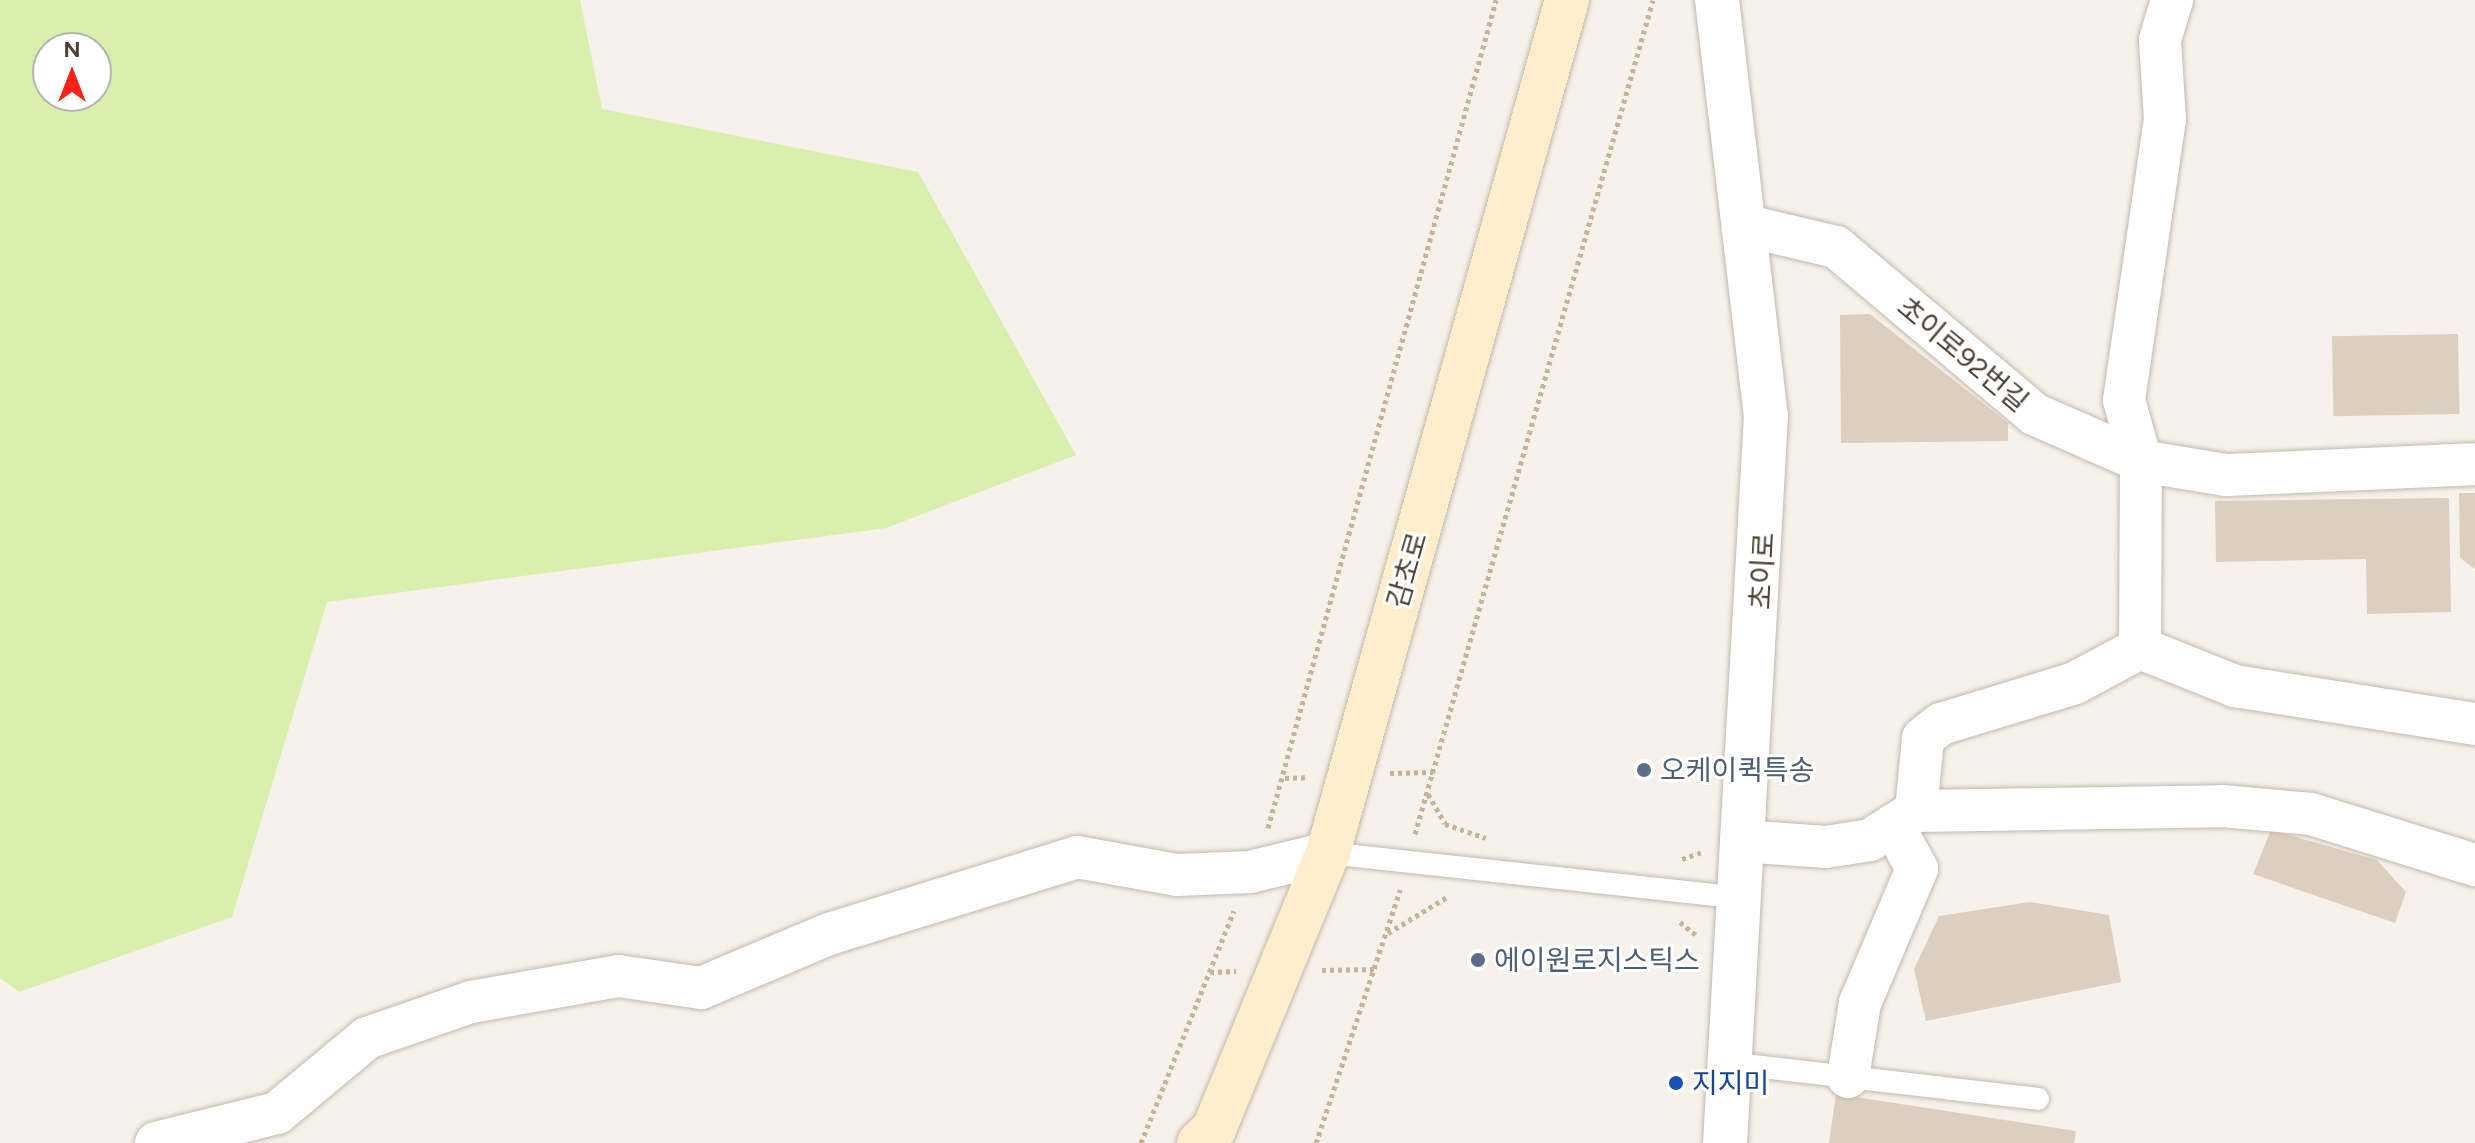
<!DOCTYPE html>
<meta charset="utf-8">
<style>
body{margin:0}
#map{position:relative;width:2475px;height:1143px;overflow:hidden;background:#f6f1ea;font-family:Figtree,"Noto Sans KR",sans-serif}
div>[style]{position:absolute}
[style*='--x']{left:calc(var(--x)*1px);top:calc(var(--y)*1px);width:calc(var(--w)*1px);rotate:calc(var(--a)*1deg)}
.green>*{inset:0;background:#d9efae}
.building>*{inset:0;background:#ddcfc0;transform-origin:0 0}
.path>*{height:5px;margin-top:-2.5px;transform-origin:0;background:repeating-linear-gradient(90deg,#c7b29a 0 4px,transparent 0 8px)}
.roads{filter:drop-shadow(0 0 2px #c3b8ab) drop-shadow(0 0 2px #c3b8ab)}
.service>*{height:22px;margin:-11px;padding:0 11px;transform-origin:11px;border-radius:11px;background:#fff}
.minor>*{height:42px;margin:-21px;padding:0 21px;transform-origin:21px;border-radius:21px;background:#fff}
.tertiary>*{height:44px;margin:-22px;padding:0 22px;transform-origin:22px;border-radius:22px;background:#fff}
.secondary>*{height:44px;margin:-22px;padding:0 22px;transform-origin:22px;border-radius:22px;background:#ffedcb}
.dots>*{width:22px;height:22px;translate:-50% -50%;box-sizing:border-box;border:4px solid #fff;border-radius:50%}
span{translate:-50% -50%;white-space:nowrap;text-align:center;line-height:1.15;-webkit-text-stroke:6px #fff;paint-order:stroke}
.street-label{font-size:28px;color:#4c4136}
.service-label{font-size:28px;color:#4e5e75}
.left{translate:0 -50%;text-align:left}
.transit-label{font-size:28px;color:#164399}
.north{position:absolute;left:32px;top:32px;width:80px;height:80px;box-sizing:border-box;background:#fff;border:2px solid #b7b3af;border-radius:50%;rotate:0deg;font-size:22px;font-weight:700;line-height:32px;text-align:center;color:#4c4136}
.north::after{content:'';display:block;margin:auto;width:28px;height:36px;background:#ff2218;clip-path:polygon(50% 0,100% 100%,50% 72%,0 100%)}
</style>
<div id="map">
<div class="green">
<i style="clip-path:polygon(evenodd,0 0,580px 0,602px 109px,918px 172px,1076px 455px,886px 528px,327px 602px,232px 917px,19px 992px,0 978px,0 0,48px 48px,96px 48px,96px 96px,48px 96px,48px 48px)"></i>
</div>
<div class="building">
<i style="clip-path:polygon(1870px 314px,2008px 423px,2008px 441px,1841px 443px,1840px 315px)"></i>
<i style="left:2458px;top:334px;width:80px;height:126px;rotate:89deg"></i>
<i style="clip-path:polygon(2459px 493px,2475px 493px,2475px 569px,2460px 558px)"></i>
<i style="clip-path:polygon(2449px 498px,2451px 612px,2367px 614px,2366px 559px,2216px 562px,2215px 501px)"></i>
<i style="clip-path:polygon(2271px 830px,2377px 860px,2406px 892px,2395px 923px,2253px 874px)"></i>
<i style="clip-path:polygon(2030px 902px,2109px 915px,2121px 982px,1926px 1021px,1914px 969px,1939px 916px)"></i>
<i style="clip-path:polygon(1836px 1094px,2076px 1131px,2074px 1143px,1829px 1143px)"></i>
</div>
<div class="path">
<i style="--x:1390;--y:773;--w:43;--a:-1.3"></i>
<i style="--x:1285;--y:778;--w:24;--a:-2"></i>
<i style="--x:1428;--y:794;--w:34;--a:60"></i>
<i style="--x:1445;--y:824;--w:43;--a:18.9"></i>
<i style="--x:1268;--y:828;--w:859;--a:-74.6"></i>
<i style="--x:1415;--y:834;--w:867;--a:-74.07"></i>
<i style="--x:1682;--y:859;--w:21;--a:-19"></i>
<i style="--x:1680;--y:922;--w:22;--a:39"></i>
<i style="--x:1388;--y:933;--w:69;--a:-31.4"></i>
<i style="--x:1322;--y:970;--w:55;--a:-1"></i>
<i style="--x:1210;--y:972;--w:26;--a:-2"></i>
<i style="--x:1141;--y:1143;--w:250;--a:-68.2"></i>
<i style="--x:1316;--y:1143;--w:267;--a:-71.6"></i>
</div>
<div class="roads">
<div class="service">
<i style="--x:1328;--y:853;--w:409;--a:6.2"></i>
<i style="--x:1728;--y:1063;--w:312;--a:6.6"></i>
</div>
<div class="minor">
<i style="--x:1747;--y:226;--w:91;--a:13.3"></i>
<i style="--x:1836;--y:247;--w:259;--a:40.1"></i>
<i style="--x:2034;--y:414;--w:117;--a:23.7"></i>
<i style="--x:2141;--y:461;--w:86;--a:9.4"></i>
<i style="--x:2226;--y:475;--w:249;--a:-2.5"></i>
<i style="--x:2140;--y:648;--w:102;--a:21.8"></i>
<i style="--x:2235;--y:686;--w:243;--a:9"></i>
<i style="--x:1916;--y:811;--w:306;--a:-0.9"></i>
<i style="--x:2222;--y:806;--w:89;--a:5.1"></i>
<i style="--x:2311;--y:814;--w:172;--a:17.3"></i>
<i style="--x:1741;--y:841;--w:85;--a:4"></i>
<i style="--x:1826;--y:847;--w:45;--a:-9"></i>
<i style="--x:1870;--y:840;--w:54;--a:-32.2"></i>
<i style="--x:1916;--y:811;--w:73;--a:-84.5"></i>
<i style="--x:1923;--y:738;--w:23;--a:-38"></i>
<i style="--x:1941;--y:724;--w:140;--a:-17"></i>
<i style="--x:2075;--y:683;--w:74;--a:-28.3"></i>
<i style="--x:2140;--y:648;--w:187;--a:-89.7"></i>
<i style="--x:2141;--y:461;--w:63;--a:-105.6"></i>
<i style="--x:2124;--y:400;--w:283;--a:-81.7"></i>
<i style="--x:2165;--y:120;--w:80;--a:-93.6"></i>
<i style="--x:2160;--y:40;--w:42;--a:-73.3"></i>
<i style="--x:1848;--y:1077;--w:75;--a:-80.8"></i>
<i style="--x:1860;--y:1003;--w:146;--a:-67"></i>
<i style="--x:1917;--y:869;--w:50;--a:-118.6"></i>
<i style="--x:156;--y:1143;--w:125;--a:-13.9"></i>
<i style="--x:277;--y:1113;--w:117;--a:-39.8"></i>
<i style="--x:367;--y:1038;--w:110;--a:-19.1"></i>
<i style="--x:471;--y:1002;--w:149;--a:-10"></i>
<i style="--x:618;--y:976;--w:84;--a:8.2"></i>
<i style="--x:701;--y:988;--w:139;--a:-22.9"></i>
<i style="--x:829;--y:934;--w:260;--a:-17.2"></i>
<i style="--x:1077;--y:857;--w:102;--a:10.2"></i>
<i style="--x:1177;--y:875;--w:73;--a:-2.4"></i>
<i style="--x:1250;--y:872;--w:80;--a:-13.7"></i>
</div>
<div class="tertiary">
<i style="--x:1717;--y:0;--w:418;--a:83.3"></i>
<i style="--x:1766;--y:415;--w:729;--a:93.22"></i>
</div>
<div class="secondary">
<i style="--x:1199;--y:1143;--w:21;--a:-43"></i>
<i style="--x:1214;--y:1129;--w:299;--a:-67.6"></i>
<i style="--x:1328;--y:853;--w:886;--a:-74.35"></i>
</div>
</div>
<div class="dots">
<i style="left:1644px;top:770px;background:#5c6f8a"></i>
<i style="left:1478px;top:960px;background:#5c6f8a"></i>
<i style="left:1676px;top:1083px;background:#1a4fb4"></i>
</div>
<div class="street-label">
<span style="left:1963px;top:354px;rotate:40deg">초이로92번길</span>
<span style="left:1407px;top:570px;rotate:-74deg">감초로</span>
<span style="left:1762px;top:571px;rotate:-87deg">초이로</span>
</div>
<div class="service-label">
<span class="left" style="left:1660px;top:770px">오케이퀵특송</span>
<span class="left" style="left:1494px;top:960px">에이원로지스틱스</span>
</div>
<div class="transit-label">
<span class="left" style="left:1692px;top:1083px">지지미</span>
</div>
<div class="north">N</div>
</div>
